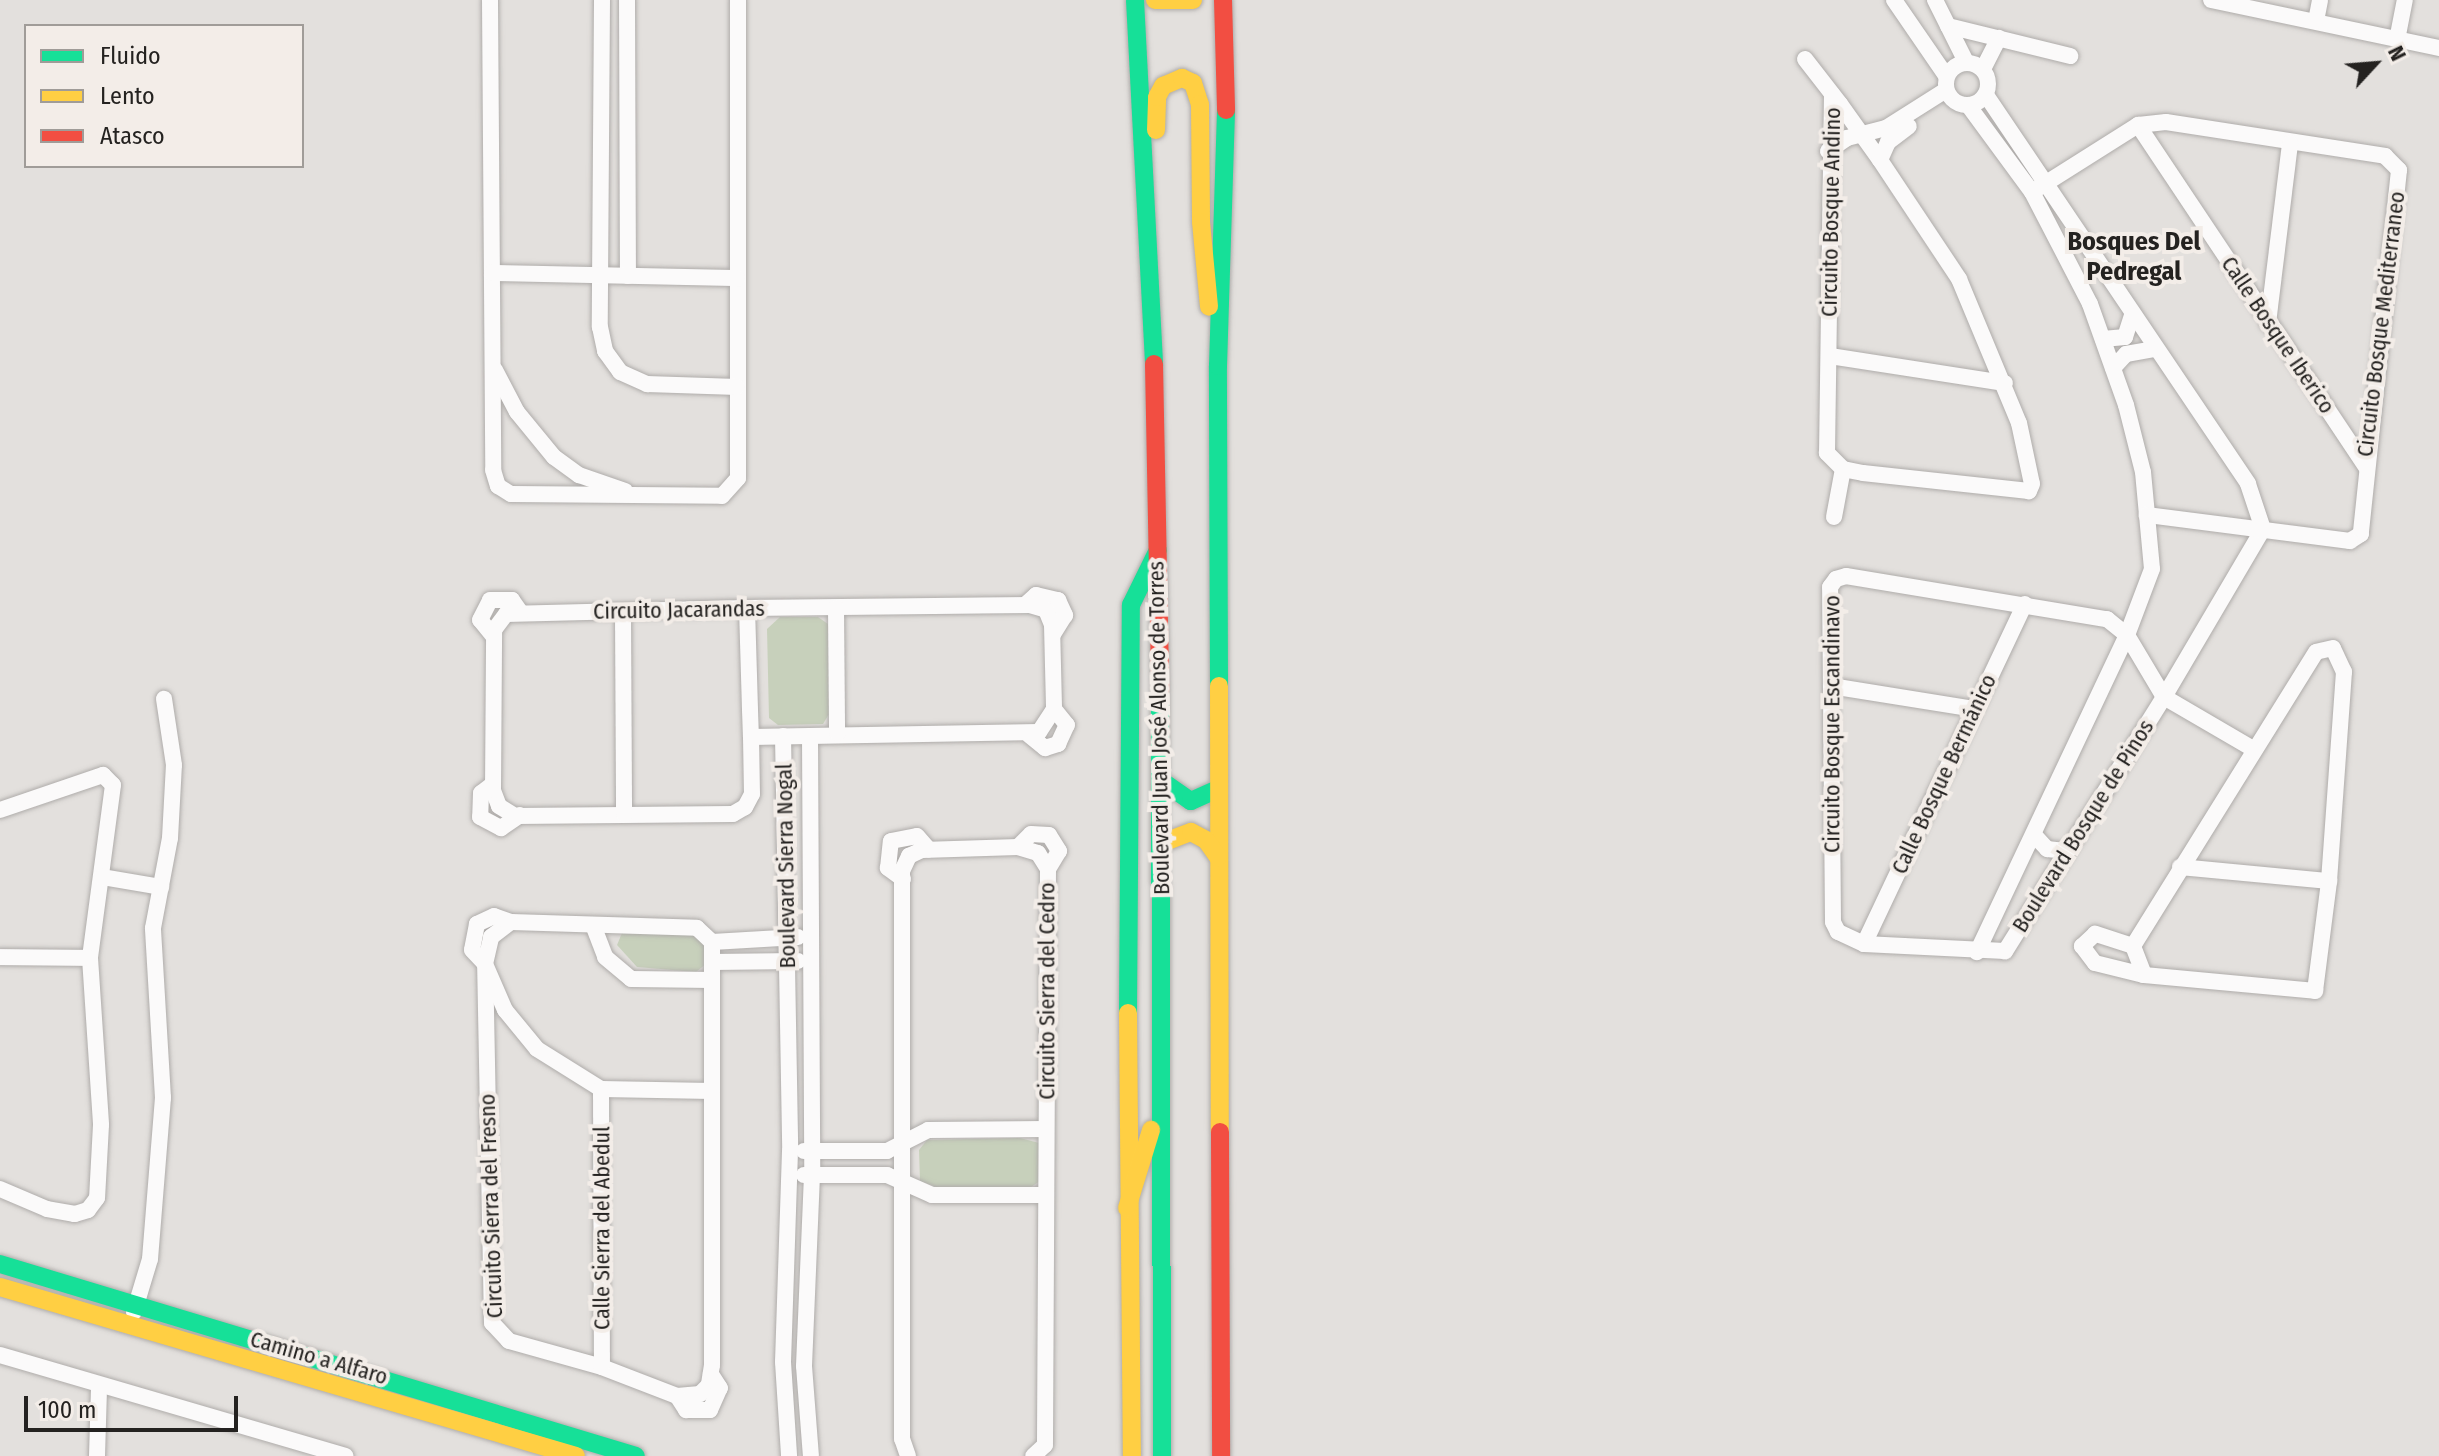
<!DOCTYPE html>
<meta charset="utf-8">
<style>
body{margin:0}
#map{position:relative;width:2439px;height:1456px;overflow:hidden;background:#e3e0dd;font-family:"Fira Sans Condensed",sans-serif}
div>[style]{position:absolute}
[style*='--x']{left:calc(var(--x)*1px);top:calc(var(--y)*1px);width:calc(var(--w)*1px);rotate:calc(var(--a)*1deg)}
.green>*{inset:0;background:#c7d0bb}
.roads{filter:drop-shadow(0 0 2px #afacaa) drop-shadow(0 0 2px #afacaa)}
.street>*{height:16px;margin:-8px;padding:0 8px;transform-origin:8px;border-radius:8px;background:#fbfafa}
.street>.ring{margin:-8px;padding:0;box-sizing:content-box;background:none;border:16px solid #fbfafa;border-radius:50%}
.fast>*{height:18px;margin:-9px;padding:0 9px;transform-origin:9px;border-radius:9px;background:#16e098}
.slow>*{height:18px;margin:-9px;padding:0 9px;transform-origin:9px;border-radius:9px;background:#ffcf43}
.jam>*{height:18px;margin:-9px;padding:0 9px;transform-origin:9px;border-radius:9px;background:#f24e42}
span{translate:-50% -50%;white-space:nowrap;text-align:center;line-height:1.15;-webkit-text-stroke:8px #f3ede8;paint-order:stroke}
.street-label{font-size:22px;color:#242220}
.quarter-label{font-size:26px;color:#242220;font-weight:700}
.legend{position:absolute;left:24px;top:24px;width:280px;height:144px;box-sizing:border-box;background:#f3ede8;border:2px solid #a09c98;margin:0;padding:10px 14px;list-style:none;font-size:24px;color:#242220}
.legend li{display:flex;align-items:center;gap:16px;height:40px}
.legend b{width:40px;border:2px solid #a09c98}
.north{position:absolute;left:2335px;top:24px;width:80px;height:80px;-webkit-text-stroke:6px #f3ede8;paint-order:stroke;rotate:64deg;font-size:22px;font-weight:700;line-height:32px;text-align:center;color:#242220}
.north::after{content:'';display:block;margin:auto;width:28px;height:36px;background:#242220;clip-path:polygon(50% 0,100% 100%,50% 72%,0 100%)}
.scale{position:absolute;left:24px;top:1396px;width:214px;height:36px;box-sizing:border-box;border:4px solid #242220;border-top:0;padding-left:10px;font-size:24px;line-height:28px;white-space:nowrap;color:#242220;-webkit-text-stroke:6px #f3ede8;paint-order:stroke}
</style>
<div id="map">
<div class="green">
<i style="clip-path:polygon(780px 617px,818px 617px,828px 624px,829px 714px,823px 724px,778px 725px,769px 718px,767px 629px)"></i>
<i style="clip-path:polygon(697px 932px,704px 938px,706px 964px,696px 972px,637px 967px,617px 945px,622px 933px)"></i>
<i style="clip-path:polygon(1020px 1138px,1039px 1143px,1040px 1181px,1031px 1187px,939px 1188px,920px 1181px,919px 1150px,927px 1140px)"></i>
</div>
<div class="roads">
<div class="street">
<i style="--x:490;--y:0;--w:470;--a:89.6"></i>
<i style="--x:493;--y:470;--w:17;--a:73"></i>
<i style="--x:498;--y:486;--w:15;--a:32"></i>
<i style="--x:511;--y:494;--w:211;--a:0.5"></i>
<i style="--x:722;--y:496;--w:24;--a:-48"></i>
<i style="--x:738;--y:478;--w:478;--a:-90"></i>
<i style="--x:602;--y:0;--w:327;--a:90.4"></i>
<i style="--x:600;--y:327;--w:25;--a:78"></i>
<i style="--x:605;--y:351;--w:26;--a:54"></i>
<i style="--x:620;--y:372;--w:30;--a:24"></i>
<i style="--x:647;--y:384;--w:90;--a:1.9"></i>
<i style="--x:627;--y:0;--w:276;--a:89.8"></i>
<i style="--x:1894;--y:0;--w:93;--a:55.5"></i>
<i style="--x:1935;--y:0;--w:69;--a:63.4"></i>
<i style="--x:2211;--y:0;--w:233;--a:11.9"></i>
<i style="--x:2316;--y:21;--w:21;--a:-79"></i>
<i style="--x:1948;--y:26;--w:126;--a:13.8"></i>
<i style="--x:2398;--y:35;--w:36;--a:-79"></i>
<i style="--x:1805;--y:59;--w:57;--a:52.1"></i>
<i style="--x:1840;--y:104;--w:69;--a:54.5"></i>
<i style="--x:1880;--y:160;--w:143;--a:56.4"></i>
<i style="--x:1959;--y:279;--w:156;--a:67.4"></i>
<i style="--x:2019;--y:423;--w:62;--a:78"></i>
<i style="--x:2032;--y:484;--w:8;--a:113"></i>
<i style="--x:2029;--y:491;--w:167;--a:-173.8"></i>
<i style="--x:1863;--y:473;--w:20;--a:-169"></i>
<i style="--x:1843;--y:469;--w:23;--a:-135"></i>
<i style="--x:1827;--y:453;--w:359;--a:-89.2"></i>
<i class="ring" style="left:1946px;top:63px;width:26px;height:26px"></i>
<i style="--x:1983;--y:69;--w:35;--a:-63"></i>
<i style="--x:1986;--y:95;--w:469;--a:56"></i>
<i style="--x:2248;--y:484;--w:47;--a:71.6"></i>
<i style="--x:2263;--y:529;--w:195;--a:120.5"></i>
<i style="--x:2164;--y:697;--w:300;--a:122"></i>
<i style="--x:2005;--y:951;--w:141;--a:-177.2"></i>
<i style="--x:1864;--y:944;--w:29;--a:-155"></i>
<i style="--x:1838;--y:932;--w:11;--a:-117"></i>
<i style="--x:1833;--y:922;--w:335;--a:-90.5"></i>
<i style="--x:1830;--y:587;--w:10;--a:-53"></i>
<i style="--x:1836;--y:579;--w:10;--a:-17"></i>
<i style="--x:1846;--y:576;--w:265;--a:9.4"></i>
<i style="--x:2107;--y:619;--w:26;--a:39"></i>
<i style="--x:2127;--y:635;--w:72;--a:59.2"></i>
<i style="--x:2164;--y:697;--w:103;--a:30.3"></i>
<i style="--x:1968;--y:105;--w:108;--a:53.7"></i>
<i style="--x:2032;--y:192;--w:126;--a:62.6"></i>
<i style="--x:2090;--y:304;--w:107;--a:70.4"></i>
<i style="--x:2126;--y:405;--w:69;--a:75.8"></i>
<i style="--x:2143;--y:472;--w:97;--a:84.7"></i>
<i style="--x:2152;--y:569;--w:71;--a:110.7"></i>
<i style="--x:2127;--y:635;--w:351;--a:115.3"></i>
<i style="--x:2138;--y:125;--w:410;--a:56.3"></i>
<i style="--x:1828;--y:151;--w:23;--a:-34"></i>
<i style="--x:1847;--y:138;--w:40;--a:-14.4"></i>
<i style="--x:1886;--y:128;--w:71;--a:-32.3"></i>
<i style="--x:1880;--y:160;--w:20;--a:-66"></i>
<i style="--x:1888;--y:142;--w:26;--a:-37"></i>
<i style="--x:2032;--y:192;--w:125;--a:-32.3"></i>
<i style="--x:2138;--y:125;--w:28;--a:-6"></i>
<i style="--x:2166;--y:122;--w:222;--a:8.8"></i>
<i style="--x:2385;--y:156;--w:20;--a:45"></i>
<i style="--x:2399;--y:170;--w:366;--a:96"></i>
<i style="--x:2361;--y:534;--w:13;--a:148"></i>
<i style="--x:2350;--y:541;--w:205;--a:-172.7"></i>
<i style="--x:492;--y:273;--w:245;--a:1.2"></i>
<i style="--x:2268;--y:323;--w:181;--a:-83"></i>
<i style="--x:2103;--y:339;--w:22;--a:-5"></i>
<i style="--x:2125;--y:337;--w:22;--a:-72"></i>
<i style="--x:1830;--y:356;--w:177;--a:8.8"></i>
<i style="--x:2113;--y:368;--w:19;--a:-47"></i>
<i style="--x:2126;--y:354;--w:28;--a:-10"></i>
<i style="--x:495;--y:370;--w:47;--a:62.4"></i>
<i style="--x:517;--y:412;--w:58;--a:50.6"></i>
<i style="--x:554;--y:457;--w:31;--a:36"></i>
<i style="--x:579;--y:475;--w:49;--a:19.2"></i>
<i style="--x:1834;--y:517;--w:49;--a:-79.4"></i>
<i style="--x:1025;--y:605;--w:15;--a:-42"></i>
<i style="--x:1036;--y:595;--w:23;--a:13"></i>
<i style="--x:1058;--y:600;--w:17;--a:65"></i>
<i style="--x:1065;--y:615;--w:22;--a:122"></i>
<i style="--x:747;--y:608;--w:102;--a:88.3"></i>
<i style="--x:750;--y:710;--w:27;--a:88"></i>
<i style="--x:751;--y:737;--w:57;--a:89"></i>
<i style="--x:752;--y:794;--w:15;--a:118"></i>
<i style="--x:745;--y:807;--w:14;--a:150"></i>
<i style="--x:733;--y:814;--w:218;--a:179.5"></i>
<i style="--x:515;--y:816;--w:19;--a:-148"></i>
<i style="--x:499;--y:806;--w:17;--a:-111"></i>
<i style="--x:493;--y:790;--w:160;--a:-89.6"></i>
<i style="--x:494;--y:630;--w:20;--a:-53"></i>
<i style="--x:506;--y:614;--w:241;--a:-1.4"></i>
<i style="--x:747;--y:608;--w:283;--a:-0.6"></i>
<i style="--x:1030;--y:605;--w:17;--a:17"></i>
<i style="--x:1046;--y:610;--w:16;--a:68"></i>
<i style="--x:1052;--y:625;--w:84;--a:88.6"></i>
<i style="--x:1054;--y:709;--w:27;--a:123"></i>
<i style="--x:1039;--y:732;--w:288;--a:179"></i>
<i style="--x:836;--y:608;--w:125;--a:89.5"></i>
<i style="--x:623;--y:612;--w:202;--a:89.7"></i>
<i style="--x:494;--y:637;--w:22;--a:-129"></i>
<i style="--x:480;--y:620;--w:22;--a:-63"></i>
<i style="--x:490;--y:600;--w:22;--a:0"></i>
<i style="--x:512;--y:600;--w:16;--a:55"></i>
<i style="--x:1831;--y:686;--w:146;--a:9.1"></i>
<i style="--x:1029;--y:735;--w:21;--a:39"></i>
<i style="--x:1045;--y:748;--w:14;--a:-17"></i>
<i style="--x:1058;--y:744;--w:21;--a:-65"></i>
<i style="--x:1067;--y:725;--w:21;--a:-129"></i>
<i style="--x:783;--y:736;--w:415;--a:89"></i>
<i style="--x:790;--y:1151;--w:211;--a:91.9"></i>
<i style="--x:783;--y:1362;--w:94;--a:86.3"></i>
<i style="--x:810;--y:736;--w:439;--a:89.7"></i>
<i style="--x:812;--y:1175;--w:191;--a:92.4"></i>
<i style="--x:804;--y:1366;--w:90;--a:85.6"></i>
<i style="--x:493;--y:784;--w:15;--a:143"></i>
<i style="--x:481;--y:793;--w:24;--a:92"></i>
<i style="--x:480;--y:817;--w:24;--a:28"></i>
<i style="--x:501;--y:828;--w:23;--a:-34"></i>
<i style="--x:0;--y:810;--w:109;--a:-18.8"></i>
<i style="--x:103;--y:775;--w:14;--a:45"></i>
<i style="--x:113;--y:785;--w:175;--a:97.6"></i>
<i style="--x:90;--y:958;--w:167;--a:86.2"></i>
<i style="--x:101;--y:1125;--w:73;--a:93.1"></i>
<i style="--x:97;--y:1198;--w:15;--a:127"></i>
<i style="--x:88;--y:1210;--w:14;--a:163"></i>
<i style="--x:75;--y:1214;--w:28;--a:-170"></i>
<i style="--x:47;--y:1209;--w:51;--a:-156.9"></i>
<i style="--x:2035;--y:836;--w:18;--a:47"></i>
<i style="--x:2047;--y:849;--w:18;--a:6"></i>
<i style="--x:1018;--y:847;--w:18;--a:-45"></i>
<i style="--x:1031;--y:834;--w:18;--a:3"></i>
<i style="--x:1049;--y:835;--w:19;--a:58"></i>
<i style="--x:1059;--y:851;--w:21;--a:121"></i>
<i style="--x:2180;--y:867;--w:150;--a:5.4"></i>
<i style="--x:102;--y:877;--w:60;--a:9.6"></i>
<i style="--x:903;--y:879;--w:19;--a:-144"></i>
<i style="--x:888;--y:868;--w:27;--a:-84"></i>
<i style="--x:891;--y:841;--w:26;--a:-11"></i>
<i style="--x:917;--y:836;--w:18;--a:49"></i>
<i style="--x:511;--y:922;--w:186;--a:1.8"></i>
<i style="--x:697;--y:928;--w:21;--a:43"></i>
<i style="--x:712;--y:942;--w:423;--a:90"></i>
<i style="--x:712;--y:1365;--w:20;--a:99"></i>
<i style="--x:709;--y:1385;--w:13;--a:135"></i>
<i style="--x:700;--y:1394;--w:23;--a:175"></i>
<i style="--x:677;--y:1396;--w:80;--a:-158.9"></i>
<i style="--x:602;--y:1367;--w:97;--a:-164.4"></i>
<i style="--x:509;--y:1341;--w:25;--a:-133"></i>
<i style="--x:492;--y:1323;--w:359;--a:-91.1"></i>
<i style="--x:485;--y:964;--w:28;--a:-77"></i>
<i style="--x:491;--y:937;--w:25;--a:-37"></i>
<i style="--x:511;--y:922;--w:18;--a:-161"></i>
<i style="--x:494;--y:916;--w:19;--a:155"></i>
<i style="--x:477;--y:924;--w:26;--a:101"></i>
<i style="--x:472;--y:950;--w:19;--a:47"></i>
<i style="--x:485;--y:964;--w:50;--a:66.5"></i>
<i style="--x:505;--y:1010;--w:50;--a:50.6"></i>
<i style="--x:537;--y:1049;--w:75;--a:32"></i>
<i style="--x:601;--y:1089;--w:111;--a:1"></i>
<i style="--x:593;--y:925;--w:34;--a:69"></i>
<i style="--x:605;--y:957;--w:34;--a:40"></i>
<i style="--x:631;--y:979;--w:81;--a:0.7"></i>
<i style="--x:712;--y:942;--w:86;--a:-3.3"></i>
<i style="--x:1864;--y:944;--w:376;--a:-64.7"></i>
<i style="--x:2133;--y:946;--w:40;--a:-162"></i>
<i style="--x:2095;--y:934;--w:18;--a:137"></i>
<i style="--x:2082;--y:946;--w:21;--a:53"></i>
<i style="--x:2095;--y:963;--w:50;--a:13.8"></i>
<i style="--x:2144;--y:975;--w:172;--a:5.3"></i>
<i style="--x:2315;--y:991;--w:111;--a:-82.7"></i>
<i style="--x:2329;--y:881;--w:210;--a:-85.9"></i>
<i style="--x:2344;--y:672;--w:26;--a:-115"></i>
<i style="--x:2333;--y:648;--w:17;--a:167"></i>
<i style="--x:2316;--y:652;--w:346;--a:121.9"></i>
<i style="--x:2133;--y:946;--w:31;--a:69"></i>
<i style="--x:0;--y:957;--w:90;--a:0.6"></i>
<i style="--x:712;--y:962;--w:86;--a:-0.7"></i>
<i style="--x:601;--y:1089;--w:278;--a:89.8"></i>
<i style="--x:804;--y:1151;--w:83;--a:0"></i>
<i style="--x:887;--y:1151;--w:46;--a:-27.1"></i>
<i style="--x:928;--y:1130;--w:118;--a:-0.5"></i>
<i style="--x:804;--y:1175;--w:83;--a:0"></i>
<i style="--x:887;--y:1175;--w:49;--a:24"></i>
<i style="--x:932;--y:1195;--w:114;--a:0"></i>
<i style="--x:134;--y:1312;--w:55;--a:-73.2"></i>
<i style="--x:150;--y:1259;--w:162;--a:-85.4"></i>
<i style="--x:163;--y:1098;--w:170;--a:-93.4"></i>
<i style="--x:153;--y:928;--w:92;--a:-79.3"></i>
<i style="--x:170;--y:838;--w:73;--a:-86.9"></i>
<i style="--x:174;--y:765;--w:67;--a:-98.6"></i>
<i style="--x:0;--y:1355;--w:360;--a:16.3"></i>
<i style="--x:677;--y:1396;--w:17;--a:57"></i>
<i style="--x:686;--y:1410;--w:24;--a:0"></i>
<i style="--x:710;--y:1410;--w:24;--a:-66"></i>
<i style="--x:720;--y:1388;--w:17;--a:-123"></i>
<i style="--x:97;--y:1456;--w:68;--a:-88.3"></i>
<i style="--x:908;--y:1456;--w:18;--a:-109"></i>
<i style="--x:902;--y:1439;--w:568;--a:-90"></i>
<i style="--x:902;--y:871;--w:17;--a:-65"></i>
<i style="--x:909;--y:856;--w:14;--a:-25"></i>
<i style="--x:922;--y:850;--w:96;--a:-1.8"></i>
<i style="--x:1018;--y:847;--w:21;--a:17"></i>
<i style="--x:1038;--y:853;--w:19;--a:58"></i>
<i style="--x:1048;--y:869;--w:576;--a:90.3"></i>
<i style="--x:1045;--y:1445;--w:16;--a:137"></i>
</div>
<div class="fast">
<i style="--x:1135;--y:0;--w:364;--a:87"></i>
<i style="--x:1219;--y:686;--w:320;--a:-90.2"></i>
<i style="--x:1218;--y:366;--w:256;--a:-88.2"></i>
<i style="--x:1160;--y:690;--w:766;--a:89.85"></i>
<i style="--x:1162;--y:781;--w:35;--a:35"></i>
<i style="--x:1191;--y:801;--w:30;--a:-24"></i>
<i style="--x:1128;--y:1013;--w:408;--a:-89.6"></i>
<i style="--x:1131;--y:605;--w:61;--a:-63.9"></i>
<i style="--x:0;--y:1264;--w:664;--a:16.8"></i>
</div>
<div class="slow">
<i style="--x:1155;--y:0;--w:38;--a:0"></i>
<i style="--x:1156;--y:130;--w:33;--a:-88"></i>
<i style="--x:1157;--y:97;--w:13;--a:-61"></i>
<i style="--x:1163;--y:86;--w:21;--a:-23"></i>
<i style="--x:1182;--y:78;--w:12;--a:24"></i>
<i style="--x:1193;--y:83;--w:22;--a:72"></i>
<i style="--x:1200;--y:104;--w:118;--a:89.5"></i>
<i style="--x:1201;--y:222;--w:85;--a:84.6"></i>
<i style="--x:1219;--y:686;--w:446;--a:89.9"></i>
<i style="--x:1162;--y:843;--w:31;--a:-21"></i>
<i style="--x:1191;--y:832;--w:17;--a:28"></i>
<i style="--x:1206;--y:840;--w:21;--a:55"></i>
<i style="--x:1128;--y:1013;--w:443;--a:89.5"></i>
<i style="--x:1127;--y:1208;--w:82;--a:-72.9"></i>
<i style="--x:0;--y:1287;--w:600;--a:16.35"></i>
</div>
<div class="jam">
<i style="--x:1223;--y:0;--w:110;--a:88.4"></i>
<i style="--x:1154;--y:364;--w:326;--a:88.9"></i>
<i style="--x:1220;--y:1132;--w:324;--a:89.8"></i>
</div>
</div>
<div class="street-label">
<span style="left:1831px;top:212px;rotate:-89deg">Circuito Bosque Andino</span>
<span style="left:2381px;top:324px;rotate:-83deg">Circuito Bosque Mediterraneo</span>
<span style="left:2278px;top:335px;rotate:56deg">Calle Bosque Iberico</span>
<span style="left:679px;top:610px;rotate:-1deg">Circuito Jacarandas</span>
<span style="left:1832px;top:724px;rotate:-90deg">Circuito Bosque Escandinavo</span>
<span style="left:1159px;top:728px;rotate:-91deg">Boulevard Juan José Alonso de Torres</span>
<span style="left:1944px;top:774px;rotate:-65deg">Calle Bosque Bermánico</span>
<span style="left:2083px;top:826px;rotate:-58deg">Boulevard Bosque de Pinos</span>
<span style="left:786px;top:866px;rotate:-91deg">Boulevard Sierra Nogal</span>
<span style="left:1047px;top:991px;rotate:-90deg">Circuito Sierra del Cedro</span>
<span style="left:491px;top:1206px;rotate:-92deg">Circuito Sierra del Fresno</span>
<span style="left:602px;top:1228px;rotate:-90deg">Calle Sierra del Abedul</span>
<span style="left:319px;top:1358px;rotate:16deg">Camino a Alfaro</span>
</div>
<div class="quarter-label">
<span style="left:2134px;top:257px">Bosques Del<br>Pedregal</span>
</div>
<ul class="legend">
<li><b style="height:10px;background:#16e098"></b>Fluido</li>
<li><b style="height:10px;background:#ffcf43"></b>Lento</li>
<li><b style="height:10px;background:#f24e42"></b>Atasco</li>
</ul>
<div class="north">N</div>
<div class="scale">100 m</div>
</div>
